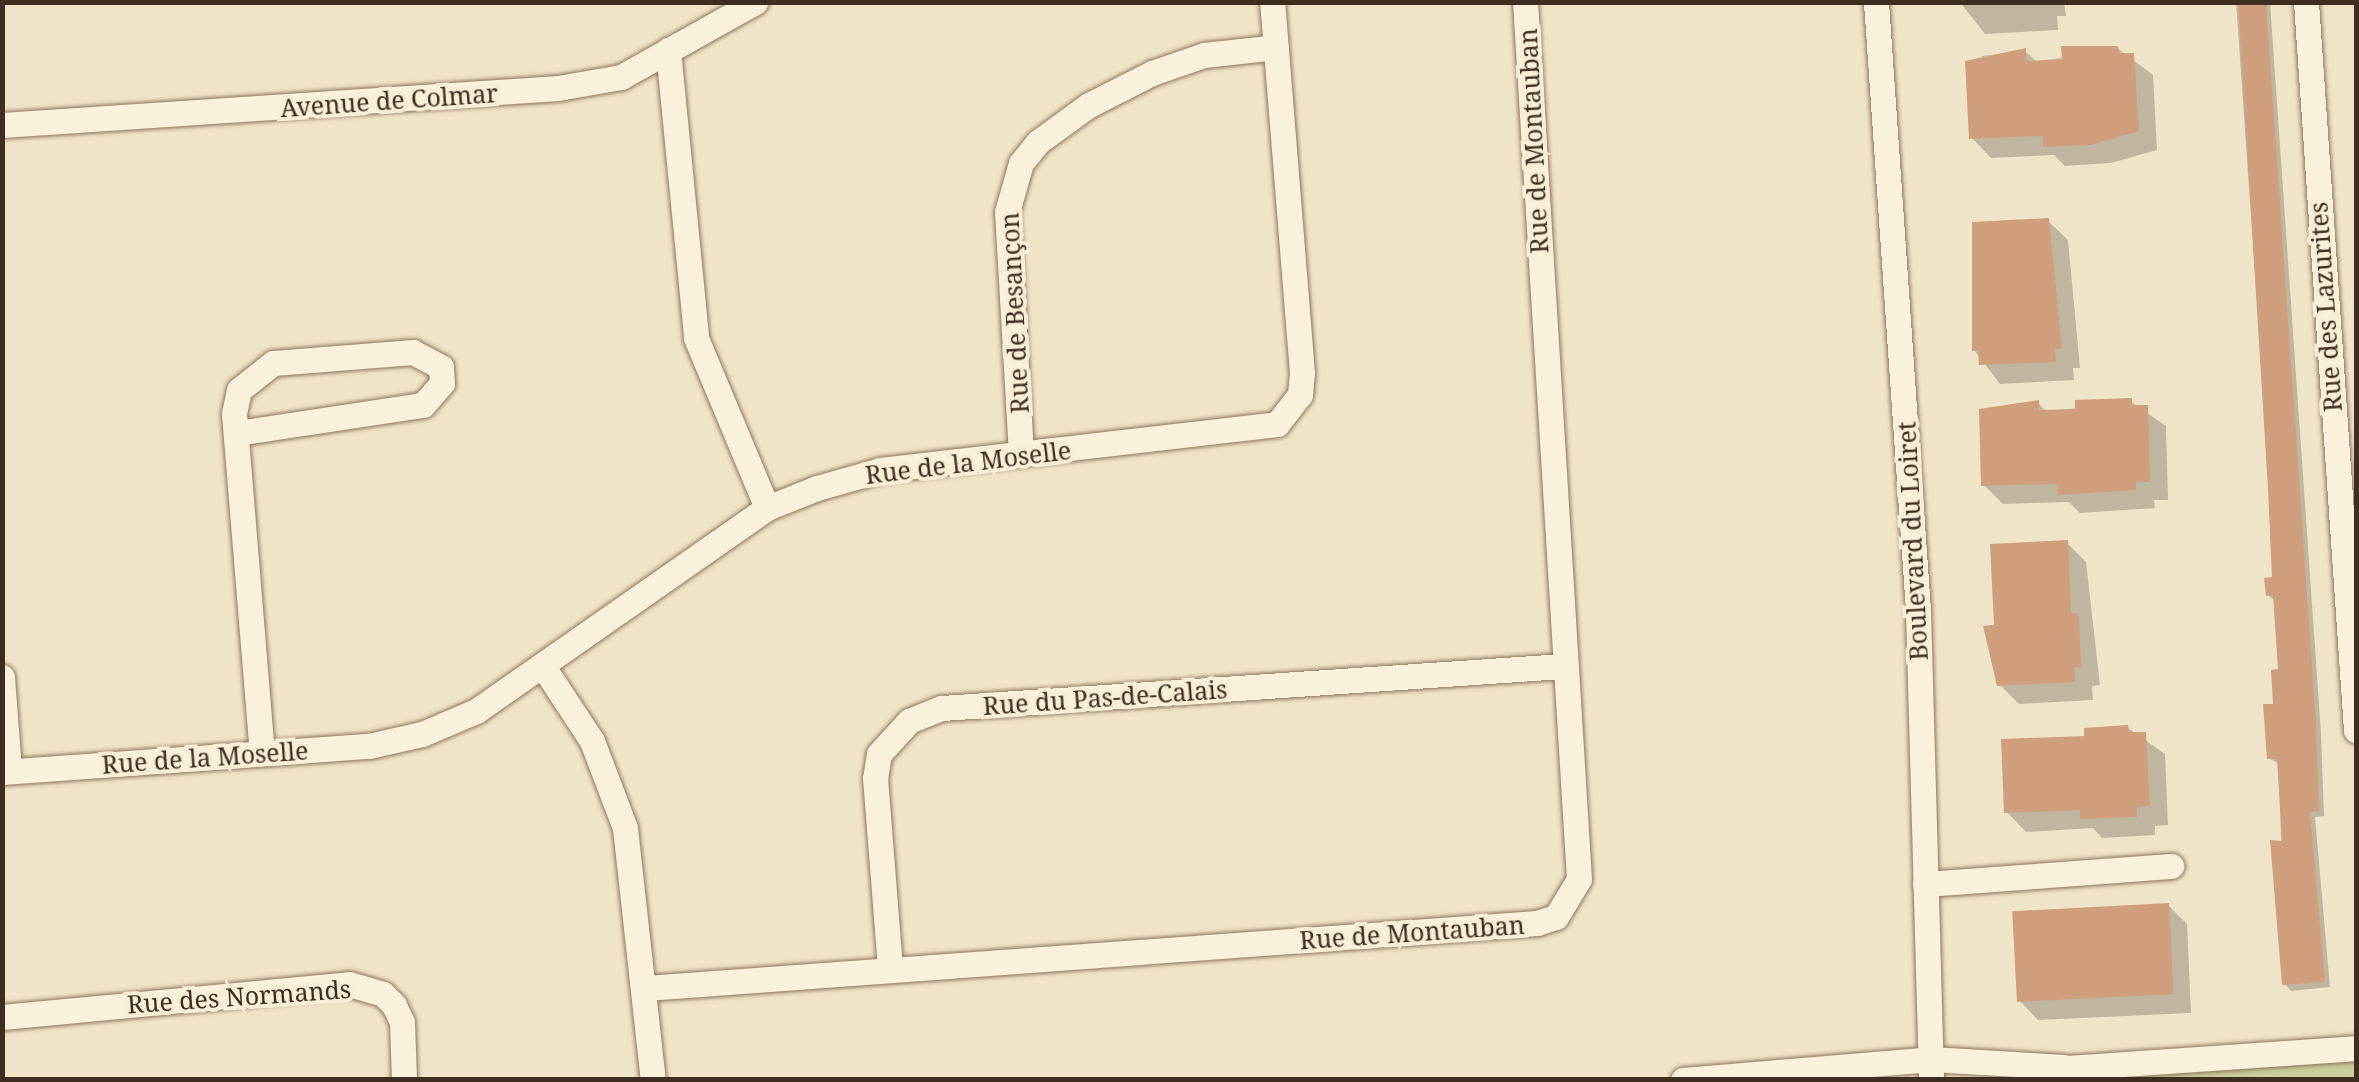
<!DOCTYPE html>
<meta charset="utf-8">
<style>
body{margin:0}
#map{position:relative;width:2359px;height:1082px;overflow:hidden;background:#f0e4c8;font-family:"Noto Serif",serif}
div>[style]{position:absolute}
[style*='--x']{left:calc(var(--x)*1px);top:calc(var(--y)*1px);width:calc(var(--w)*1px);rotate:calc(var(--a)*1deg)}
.green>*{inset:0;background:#c9cf9b}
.shadow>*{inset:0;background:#0003}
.building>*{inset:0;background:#cf9f7d;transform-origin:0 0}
.roads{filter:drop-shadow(0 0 2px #8d765c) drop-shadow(0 0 2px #8d765c)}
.minor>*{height:25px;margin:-12.5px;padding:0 12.5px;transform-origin:12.5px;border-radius:12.5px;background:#faf1dc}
span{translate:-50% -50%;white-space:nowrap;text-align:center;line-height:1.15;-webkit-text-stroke:8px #f7eed8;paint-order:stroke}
.street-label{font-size:25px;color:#3d2e20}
.frame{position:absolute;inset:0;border:5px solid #3d2e20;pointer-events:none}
</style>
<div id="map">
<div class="green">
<i style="clip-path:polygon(2356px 1047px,2356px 1079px,1997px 1080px,2064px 1067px)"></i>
</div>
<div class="shadow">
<i style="clip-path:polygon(1960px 2px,2064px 2px,2066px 16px,2057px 16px,2058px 30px,1985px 34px)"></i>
<i style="clip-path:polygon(2236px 2px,2270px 2px,2321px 733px,2324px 816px,2315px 817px,2330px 987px,2291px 991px,2285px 984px,2279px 764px,2269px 758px,2281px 671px,2276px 602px,2268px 595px,2274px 580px,2270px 488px)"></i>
<i style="clip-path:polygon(2117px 48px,2153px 75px,2157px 150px,2111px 163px,2065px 166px,2054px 155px,1991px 158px,1972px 138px,1982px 56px,2025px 51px,2037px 62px)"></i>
<i style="clip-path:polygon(2048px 221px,2068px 240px,2080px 368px,2073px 368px,2074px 380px,2000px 384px,1974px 350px)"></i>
<i style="clip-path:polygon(2130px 401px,2166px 426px,2168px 500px,2154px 500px,2155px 508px,2080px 513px,2069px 502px,2003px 504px,1984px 485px,2038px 403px,2047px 412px)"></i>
<i style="clip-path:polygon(2067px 543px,2086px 562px,2100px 685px,2092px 686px,2093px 700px,2019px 704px,1999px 684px,1996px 627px)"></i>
<i style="clip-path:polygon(2128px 728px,2165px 754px,2168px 825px,2155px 826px,2155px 835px,2102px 838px,2093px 828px,2026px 832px,2007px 812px,2087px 739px)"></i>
<i style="clip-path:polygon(2168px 905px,2187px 924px,2191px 1013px,2038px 1020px,2019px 1000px)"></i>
</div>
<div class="building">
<i style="clip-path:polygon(2238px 2px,2266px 2px,2316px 725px,2319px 811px,2310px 812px,2325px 982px,2282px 985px,2270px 840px,2282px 841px,2277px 759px,2267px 759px,2263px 704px,2273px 704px,2271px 670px,2278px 669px,2273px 595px,2266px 596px,2264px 578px,2272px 577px,2268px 489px)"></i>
<i style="clip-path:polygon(2061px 46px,2118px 46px,2119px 53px,2134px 53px,2139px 131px,2091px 145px,2043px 147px,2043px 136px,1969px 139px,1965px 61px,2026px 48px,2026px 61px,2062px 59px)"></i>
<i style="clip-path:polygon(2049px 218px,2062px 349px,2055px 349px,2056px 362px,1979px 365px,1978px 350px,1972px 351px,1972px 222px)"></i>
<i style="clip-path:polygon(2132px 398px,2132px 405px,2148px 405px,2150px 482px,2136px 482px,2136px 490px,2058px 495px,2057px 484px,1981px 486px,1979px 409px,2039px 400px,2039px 410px,2075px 409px,2075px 400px)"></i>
<i style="clip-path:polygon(2068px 540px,2071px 614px,2079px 613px,2081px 667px,2074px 667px,2075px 682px,1997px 686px,1983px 626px,1994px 625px,1990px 544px)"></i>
<i style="clip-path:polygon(2128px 725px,2129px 732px,2146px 732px,2150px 806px,2137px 807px,2137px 817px,2080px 819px,2080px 810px,2004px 813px,2001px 739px,2084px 736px,2084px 728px)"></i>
<i style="left:2169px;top:903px;width:91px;height:157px;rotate:87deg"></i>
</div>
<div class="roads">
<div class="minor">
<i style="--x:1876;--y:2;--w:610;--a:86.05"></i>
<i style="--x:1918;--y:611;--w:469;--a:88.4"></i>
<i style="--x:2306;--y:2;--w:730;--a:86.07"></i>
<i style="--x:668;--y:50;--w:289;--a:84.4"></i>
<i style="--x:696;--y:338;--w:184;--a:67.3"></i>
<i style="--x:2;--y:125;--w:557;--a:-3.81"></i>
<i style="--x:558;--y:88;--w:64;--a:-9.9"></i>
<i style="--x:621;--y:77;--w:154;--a:-29.2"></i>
<i style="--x:237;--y:433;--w:188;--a:-8.6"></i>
<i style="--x:423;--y:405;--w:29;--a:-49"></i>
<i style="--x:442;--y:383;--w:16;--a:-94"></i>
<i style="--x:441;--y:367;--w:32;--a:-152"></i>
<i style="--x:413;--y:352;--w:140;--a:175.5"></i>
<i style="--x:273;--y:363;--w:43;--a:141.5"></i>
<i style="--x:239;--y:390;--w:25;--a:102"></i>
<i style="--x:234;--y:414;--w:339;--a:85.3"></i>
<i style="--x:1021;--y:454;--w:242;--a:-93.3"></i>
<i style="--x:1007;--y:212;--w:51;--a:-74.1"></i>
<i style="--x:1021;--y:163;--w:27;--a:-51"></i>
<i style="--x:1038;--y:142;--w:63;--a:-36"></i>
<i style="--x:1089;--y:105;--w:71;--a:-26.9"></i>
<i style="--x:1152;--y:73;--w:55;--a:-19.1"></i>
<i style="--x:1204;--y:55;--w:72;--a:-6.3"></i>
<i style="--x:544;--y:668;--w:87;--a:56.7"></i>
<i style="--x:592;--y:741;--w:93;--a:69.2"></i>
<i style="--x:625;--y:828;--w:254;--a:83.7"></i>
<i style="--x:2;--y:677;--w:94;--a:85.7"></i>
<i style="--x:2;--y:772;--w:368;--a:-4.1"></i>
<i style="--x:369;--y:746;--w:54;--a:-12.8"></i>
<i style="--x:422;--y:734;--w:59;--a:-23.1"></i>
<i style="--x:476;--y:711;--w:355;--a:-34.9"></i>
<i style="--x:767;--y:508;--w:54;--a:-21.8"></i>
<i style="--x:817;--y:488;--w:66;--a:-15.9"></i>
<i style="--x:880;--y:470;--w:400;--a:-6.6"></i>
<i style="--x:1277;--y:424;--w:37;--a:-52"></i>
<i style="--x:1300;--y:395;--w:22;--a:-85"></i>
<i style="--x:1302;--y:373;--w:372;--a:-94.6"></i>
<i style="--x:1925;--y:884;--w:247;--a:-4.2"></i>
<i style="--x:890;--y:968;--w:190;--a:-94.5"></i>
<i style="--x:875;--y:779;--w:25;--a:-81"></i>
<i style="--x:879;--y:754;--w:45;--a:-47.7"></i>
<i style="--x:909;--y:721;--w:35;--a:-22"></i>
<i style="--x:942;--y:708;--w:622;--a:-3.87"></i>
<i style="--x:646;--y:988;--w:893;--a:-4.17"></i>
<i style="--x:1537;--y:923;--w:20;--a:-18"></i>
<i style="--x:1556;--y:917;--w:44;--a:-58.8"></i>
<i style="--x:1579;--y:879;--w:879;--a:-93.52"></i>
<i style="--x:2;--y:1017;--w:349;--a:-5.4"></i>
<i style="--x:349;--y:984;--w:35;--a:16"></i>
<i style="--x:383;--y:994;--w:16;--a:45"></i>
<i style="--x:394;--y:1005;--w:19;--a:65"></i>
<i style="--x:402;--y:1022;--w:58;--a:88"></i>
<i style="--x:2051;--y:1069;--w:306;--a:-3.9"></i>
<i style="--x:1683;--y:1080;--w:249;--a:-4.8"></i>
<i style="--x:1931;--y:1059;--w:133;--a:3.4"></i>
</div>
</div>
<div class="street-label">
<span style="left:389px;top:100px;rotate:-4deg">Avenue de Colmar</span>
<span style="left:1533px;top:141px;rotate:-93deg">Rue de Montauban</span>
<span style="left:2325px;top:307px;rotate:-94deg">Rue des Lazurites</span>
<span style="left:1014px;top:313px;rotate:-93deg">Rue de Besançon</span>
<span style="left:968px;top:462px;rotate:-7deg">Rue de la Moselle</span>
<span style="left:1912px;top:541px;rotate:-93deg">Boulevard du Loiret</span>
<span style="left:1105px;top:697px;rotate:-4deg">Rue du Pas-de-Calais</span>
<span style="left:205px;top:757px;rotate:-4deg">Rue de la Moselle</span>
<span style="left:1412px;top:932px;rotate:-4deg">Rue de Montauban</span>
<span style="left:239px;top:996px;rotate:-4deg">Rue des Normands</span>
</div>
<div class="frame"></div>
</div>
